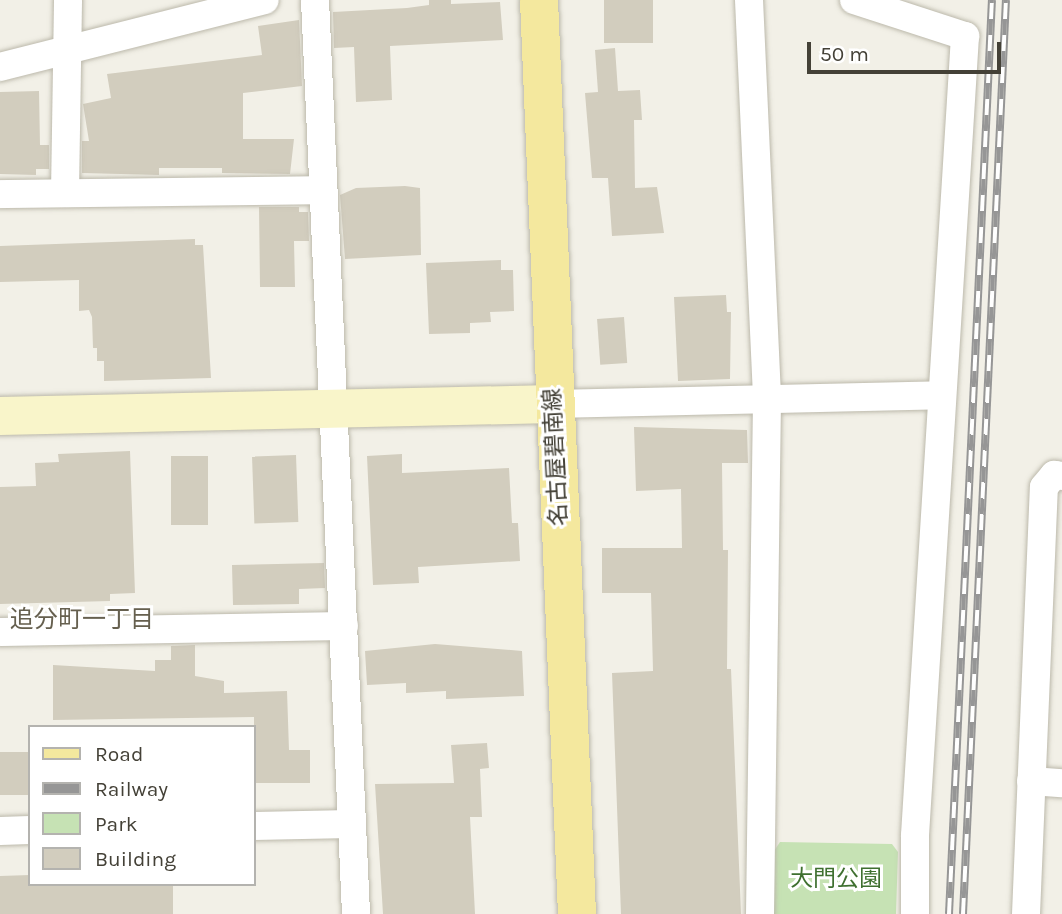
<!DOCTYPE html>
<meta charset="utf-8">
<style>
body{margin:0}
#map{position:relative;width:1062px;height:914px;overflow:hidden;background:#f2f0e7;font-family:Karla,"Noto Sans JP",sans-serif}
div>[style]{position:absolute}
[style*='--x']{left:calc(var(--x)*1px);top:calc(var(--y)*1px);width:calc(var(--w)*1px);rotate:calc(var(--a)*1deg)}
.green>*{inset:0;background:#c6e2b4}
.building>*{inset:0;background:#d2cdbe;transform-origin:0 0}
.roads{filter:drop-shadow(0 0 2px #bcb9ab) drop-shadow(0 0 2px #bcb9ab)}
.street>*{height:28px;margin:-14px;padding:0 14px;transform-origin:14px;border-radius:14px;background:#fff}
.secondary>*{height:38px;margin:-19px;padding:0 19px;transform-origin:19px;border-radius:19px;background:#f9f5ca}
.primary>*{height:38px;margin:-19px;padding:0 19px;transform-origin:19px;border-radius:19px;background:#f4e89e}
.rail>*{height:8px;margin-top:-4px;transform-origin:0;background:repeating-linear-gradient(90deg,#fff 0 16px,#969696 0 32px);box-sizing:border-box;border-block:2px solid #969696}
span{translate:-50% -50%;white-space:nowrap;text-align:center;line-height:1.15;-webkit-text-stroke:6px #fff;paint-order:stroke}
.street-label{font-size:23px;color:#444137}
.park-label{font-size:23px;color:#3f7030}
.neighbourhood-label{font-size:24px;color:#66604f}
.legend{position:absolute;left:28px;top:725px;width:228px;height:161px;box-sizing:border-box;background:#fff;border:2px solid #b4b3af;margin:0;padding:9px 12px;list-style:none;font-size:21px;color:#444137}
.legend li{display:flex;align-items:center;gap:14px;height:35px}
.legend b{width:35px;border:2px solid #b4b3af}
.scale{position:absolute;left:807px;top:42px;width:194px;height:32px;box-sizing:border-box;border:4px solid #444137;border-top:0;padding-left:9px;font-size:21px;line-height:24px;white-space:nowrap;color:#444137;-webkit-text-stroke:5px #fff;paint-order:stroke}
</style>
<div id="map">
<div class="green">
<i style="clip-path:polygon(780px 842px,892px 844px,898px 852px,896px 914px,773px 914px,774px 851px)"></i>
</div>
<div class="building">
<i style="clip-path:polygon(429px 0,451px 0,451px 4px,500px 2px,503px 40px,390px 46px,392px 100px,356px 102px,354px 47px,334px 48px,333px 12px,407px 8px,429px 5px)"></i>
<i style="left:604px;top:0;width:49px;height:43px"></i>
<i style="clip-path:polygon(299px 20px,302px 86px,243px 93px,243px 139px,294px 139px,290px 174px,222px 173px,222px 168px,159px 168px,159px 175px,82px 173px,82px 141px,89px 141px,83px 104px,111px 98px,107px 74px,262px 55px,258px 26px)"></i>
<i style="clip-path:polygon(615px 48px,618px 91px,640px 90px,642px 120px,634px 120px,635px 188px,657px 187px,664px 233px,612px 236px,608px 178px,592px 178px,585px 93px,598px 92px,595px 50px)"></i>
<i style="clip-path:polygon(39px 91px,40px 145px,49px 145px,49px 169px,36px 169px,36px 175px,0 174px,0 92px)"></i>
<i style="clip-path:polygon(405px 186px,420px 188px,421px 255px,345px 259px,340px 195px,356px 188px)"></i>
<i style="clip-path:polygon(259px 207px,299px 207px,299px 212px,308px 212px,309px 241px,294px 241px,295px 287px,260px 287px)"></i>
<i style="clip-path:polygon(195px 239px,195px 245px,203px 245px,211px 378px,104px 381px,104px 361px,97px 361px,97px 348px,93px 348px,92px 317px,89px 310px,79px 311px,79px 280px,0 282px,0 246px)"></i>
<i style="clip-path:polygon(501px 260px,501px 270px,513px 270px,514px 311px,490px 312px,491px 322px,470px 323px,470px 333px,429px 334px,426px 263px)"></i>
<i style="clip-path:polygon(726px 295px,727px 312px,731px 312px,730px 379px,678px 381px,674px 297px)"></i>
<i style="left:624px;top:317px;width:46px;height:27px;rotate:86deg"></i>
<i style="clip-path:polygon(634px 427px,747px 430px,748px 463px,722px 463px,723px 550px,728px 550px,727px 669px,731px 669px,741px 914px,621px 914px,612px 673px,653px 671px,651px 593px,602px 593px,602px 548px,682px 548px,681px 489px,636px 491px)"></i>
<i style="clip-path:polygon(130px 451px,135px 593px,110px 594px,110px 601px,0 604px,0 487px,36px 486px,35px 463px,59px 462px,58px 454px)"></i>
<i style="clip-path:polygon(402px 454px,402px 473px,509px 468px,512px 523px,518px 523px,520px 561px,418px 567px,419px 583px,373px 585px,367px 456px)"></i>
<i style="left:296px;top:455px;width:67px;height:44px;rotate:88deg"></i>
<i style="left:171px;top:456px;width:37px;height:69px"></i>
<i style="clip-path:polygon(324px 563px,325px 588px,299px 589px,299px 604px,233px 605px,232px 565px)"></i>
<i style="clip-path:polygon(435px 644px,522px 651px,524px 696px,446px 699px,446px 691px,406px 693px,406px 683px,367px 685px,365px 651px)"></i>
<i style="clip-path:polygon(195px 645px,195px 676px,224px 681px,224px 693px,287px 691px,289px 750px,310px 750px,310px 783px,254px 783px,254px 717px,53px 720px,53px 665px,155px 671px,155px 660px,171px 660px,171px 646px)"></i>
<i style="clip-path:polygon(487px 743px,489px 768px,480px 769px,482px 817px,470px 817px,475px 914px,383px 914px,375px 784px,454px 783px,451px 745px)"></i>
<i style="left:30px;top:752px;width:43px;height:30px;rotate:90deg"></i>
<i style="clip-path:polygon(30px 875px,30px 884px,173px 884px,173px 914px,0 914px,0 876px)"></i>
</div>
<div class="roads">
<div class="street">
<i style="--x:315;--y:0;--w:915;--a:87.43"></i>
<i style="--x:749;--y:0;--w:400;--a:87.4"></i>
<i style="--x:767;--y:400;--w:514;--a:90.78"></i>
<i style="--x:854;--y:0;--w:117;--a:18"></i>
<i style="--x:965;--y:36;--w:802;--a:93.58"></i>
<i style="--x:915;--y:836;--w:78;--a:90"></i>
<i style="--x:0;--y:67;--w:273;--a:-14.2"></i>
<i style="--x:65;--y:193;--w:193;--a:-89.1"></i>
<i style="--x:0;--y:194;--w:322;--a:-0.7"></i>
<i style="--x:553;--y:404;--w:389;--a:-1.3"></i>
<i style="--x:0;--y:632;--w:344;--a:-1"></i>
<i style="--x:1031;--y:781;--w:31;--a:4"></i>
<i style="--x:254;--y:826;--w:97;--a:-1.2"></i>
<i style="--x:0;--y:831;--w:30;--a:-2"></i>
<i style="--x:1026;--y:914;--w:427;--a:-87.6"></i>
<i style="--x:1044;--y:487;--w:16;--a:-50"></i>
<i style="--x:1054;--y:475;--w:8;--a:7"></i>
</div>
<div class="secondary">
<i style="--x:0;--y:416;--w:553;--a:-1.24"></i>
</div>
<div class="primary">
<i style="--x:539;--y:0;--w:915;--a:87.62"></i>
</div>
</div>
<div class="rail">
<i style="--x:949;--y:914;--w:915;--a:-87.31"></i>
<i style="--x:963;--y:914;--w:915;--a:-87.31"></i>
</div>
<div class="street-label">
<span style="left:556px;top:457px;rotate:-93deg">名古屋碧南線</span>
</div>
<div class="park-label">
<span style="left:836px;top:879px">大門公園</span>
</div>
<div class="neighbourhood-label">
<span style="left:82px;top:620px">追分町一丁目</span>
</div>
<ul class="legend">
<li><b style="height:9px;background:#f4e89e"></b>Road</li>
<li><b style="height:9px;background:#969696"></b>Railway</li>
<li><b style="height:19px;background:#c6e2b4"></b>Park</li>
<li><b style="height:19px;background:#d2cdbe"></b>Building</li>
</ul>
<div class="scale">50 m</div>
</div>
